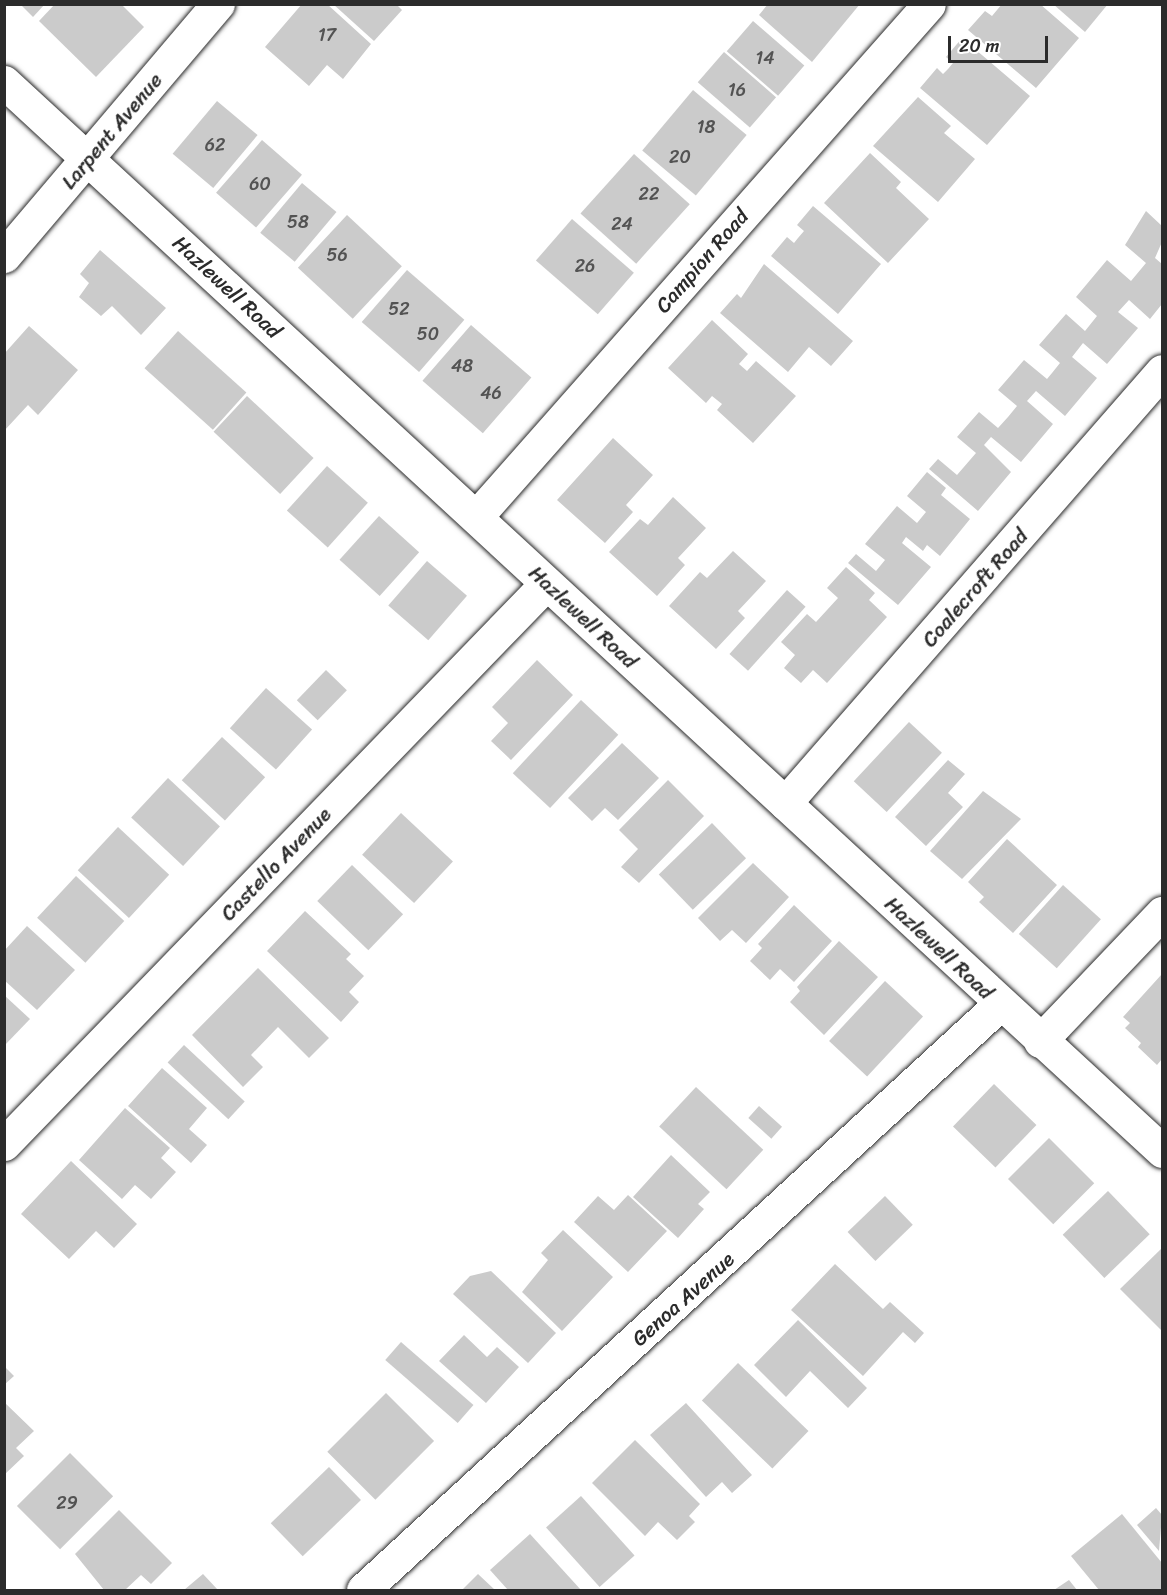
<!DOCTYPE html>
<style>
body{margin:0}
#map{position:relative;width:1167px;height:1595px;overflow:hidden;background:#fff;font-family:Sriracha,sans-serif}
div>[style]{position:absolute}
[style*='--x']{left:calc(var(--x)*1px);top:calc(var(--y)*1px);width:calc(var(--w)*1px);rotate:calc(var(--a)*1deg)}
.building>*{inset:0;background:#cbcbcb;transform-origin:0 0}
.roads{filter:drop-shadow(0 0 2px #2b2b2b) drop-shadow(0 0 2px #2b2b2b)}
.minor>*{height:33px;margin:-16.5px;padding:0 16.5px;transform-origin:16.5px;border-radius:16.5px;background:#fff}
span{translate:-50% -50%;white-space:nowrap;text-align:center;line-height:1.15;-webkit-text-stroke:5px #fff;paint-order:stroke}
.number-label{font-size:18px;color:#535353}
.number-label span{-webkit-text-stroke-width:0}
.street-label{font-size:21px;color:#2b2b2b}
.frame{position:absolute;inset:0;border:6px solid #2b2b2b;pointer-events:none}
.scale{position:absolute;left:948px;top:36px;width:100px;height:27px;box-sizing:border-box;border:3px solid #2b2b2b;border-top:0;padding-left:8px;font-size:18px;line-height:21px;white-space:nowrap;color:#2b2b2b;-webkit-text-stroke:4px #fff;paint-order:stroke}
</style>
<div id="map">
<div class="building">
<i style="clip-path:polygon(20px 4px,45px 4px,33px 17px)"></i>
<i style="clip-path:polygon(55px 4px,121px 4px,144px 27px,96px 77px,39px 21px)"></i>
<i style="clip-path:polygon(302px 4px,327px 4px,371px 44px,343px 79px,327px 65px,309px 86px,265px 47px)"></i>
<i style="clip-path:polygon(333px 4px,396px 4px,402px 10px,374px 41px)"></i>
<i style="clip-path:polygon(768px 4px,860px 4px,812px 62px,759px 15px)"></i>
<i style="clip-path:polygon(1002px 4px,1040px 4px,1079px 38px,1036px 88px,968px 30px,985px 11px,992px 16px)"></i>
<i style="clip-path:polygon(1053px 4px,1108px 4px,1085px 32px)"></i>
<i style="left:753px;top:21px;width:68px;height:40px;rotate:41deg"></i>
<i style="clip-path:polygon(962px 38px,1030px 96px,987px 145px,920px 88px,937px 68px,943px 74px,948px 69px,953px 63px,946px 57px)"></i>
<i style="left:724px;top:52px;width:69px;height:40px;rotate:41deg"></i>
<i style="left:693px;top:90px;width:70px;height:79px;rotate:40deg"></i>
<i style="clip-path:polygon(918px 97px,951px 126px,944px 133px,975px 159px,938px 202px,873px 146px)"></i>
<i style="left:217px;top:101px;width:53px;height:69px;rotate:40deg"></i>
<i style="left:262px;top:140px;width:53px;height:70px;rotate:41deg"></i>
<i style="clip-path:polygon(870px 153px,901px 182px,896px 188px,929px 219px,888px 263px,824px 203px)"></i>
<i style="left:634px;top:154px;width:75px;height:80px;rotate:42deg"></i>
<i style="left:302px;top:183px;width:45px;height:65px;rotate:40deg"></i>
<i style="clip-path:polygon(813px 206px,881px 264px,838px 314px,771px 256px,787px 237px,794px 243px,798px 238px,804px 231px,797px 225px)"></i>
<i style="clip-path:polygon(1146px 211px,1162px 226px,1162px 242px,1155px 258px,1162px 264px,1162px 304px,1150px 319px,1129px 300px,1118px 312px,1138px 328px,1107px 364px,1083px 343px,1072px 357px,1097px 378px,1065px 416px,1036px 391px,1027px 401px,1053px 424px,1021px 462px,991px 437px,984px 445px,1011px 472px,978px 511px,929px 469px,938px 459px,957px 475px,976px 453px,957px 437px,979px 412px,998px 428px,1008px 417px,1017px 406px,998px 390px,1024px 360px,1047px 379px,1052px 373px,1060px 363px,1039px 345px,1066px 314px,1085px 331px,1097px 316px,1076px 297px,1107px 260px,1131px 281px,1146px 263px,1125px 245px)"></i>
<i style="left:347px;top:215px;width:75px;height:72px;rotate:43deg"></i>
<i style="left:572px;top:219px;width:82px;height:55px;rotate:41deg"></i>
<i style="clip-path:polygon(100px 250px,166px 308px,141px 335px,112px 306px,101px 316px,79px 297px,89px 283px,80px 274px)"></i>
<i style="clip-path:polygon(764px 264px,853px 341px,831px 366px,809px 347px,788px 372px,720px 313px,737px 294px,741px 298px)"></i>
<i style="left:407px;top:270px;width:76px;height:69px;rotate:41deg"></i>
<i style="clip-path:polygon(712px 320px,748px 354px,739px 364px,747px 371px,756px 361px,796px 396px,753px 443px,717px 410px,722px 404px,712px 396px,706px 403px,668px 368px)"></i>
<i style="left:471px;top:325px;width:80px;height:74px;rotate:41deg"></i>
<i style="clip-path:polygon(29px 326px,78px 370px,38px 415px,28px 405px,4px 431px,4px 354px)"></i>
<i style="left:178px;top:331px;width:92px;height:50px;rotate:42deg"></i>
<i style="left:247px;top:396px;width:91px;height:49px;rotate:43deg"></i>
<i style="clip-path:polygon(613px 438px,653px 475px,626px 505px,633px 512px,605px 543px,557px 500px)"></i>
<i style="left:327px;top:466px;width:55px;height:60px;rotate:42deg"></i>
<i style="clip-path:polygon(927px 472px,946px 488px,941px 495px,970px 519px,940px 556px,927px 545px,923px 551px,906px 537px,902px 543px,931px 567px,898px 605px,848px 563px,856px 554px,876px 571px,885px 560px,865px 544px,897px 506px,917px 523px,926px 512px,907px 496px)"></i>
<i style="clip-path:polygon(673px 497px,706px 528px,678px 558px,685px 565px,657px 596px,609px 552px,640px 519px,648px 525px)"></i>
<i style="left:379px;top:516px;width:54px;height:59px;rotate:42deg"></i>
<i style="clip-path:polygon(733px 551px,766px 581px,738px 611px,745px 618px,716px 649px,669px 606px,700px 572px,707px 578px)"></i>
<i style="left:427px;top:561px;width:53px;height:59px;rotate:41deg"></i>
<i style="clip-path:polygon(846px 567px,875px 593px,869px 600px,887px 617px,827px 683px,813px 670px,801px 683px,784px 668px,795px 655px,781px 642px,807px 614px,816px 622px,838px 598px,827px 588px)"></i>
<i style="left:787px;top:590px;width:25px;height:86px;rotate:42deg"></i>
<i style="clip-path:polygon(537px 660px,573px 695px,511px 760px,491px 741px,508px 723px,492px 707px)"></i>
<i style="left:326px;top:670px;width:29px;height:42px;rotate:44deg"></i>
<i style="left:266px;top:688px;width:62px;height:54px;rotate:42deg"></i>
<i style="left:581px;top:700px;width:51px;height:100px;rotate:43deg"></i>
<i style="left:909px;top:722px;width:45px;height:81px;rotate:43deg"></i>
<i style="left:222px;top:737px;width:59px;height:59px;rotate:43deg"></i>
<i style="clip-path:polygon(622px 743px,659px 778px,618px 820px,605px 808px,592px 821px,568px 798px)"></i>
<i style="clip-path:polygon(948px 760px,965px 774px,948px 793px,963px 807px,926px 846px,895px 817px)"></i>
<i style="left:168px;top:778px;width:71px;height:54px;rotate:43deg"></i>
<i style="clip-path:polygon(668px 780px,704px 816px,639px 883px,621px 867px,638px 849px,619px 830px)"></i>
<i style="clip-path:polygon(983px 791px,1021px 819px,962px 879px,930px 851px)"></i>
<i style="left:401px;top:813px;width:71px;height:57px;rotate:43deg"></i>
<i style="left:712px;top:823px;width:49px;height:74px;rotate:46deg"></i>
<i style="left:118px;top:827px;width:70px;height:59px;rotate:43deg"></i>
<i style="clip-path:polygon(1007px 839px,1057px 885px,1013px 933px,979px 902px,984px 897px,968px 882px)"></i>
<i style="clip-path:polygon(753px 863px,789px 897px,746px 943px,732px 930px,720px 941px,698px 918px)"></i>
<i style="left:352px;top:865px;width:71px;height:50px;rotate:44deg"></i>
<i style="left:76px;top:876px;width:66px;height:57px;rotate:43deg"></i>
<i style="left:1063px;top:885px;width:51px;height:66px;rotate:42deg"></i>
<i style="clip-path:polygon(794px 905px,832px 941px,794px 982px,780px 969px,770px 980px,750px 961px,762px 948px,758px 944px)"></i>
<i style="clip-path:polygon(305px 911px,351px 954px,346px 959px,364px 976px,349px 992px,359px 1002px,341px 1022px,267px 951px)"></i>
<i style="clip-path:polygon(27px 926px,75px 970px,37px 1010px,4px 980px,4px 951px)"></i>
<i style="clip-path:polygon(839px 941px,878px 977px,824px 1035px,790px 1002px,800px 991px,797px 987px)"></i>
<i style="clip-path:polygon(258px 968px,329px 1038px,309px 1058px,278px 1027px,251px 1055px,263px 1067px,243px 1087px,192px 1035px)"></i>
<i style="clip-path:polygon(1162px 974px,1162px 1059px,1157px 1065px,1138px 1047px,1141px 1043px,1125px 1028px,1130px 1023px,1123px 1017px)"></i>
<i style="left:885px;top:981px;width:52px;height:82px;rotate:43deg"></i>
<i style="clip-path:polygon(4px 995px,30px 1019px,4px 1046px)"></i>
<i style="left:184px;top:1045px;width:83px;height:24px;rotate:43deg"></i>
<i style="clip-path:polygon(162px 1068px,207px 1108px,189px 1129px,207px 1145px,191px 1163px,128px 1106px)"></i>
<i style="left:994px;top:1084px;width:59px;height:59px;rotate:44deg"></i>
<i style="left:696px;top:1087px;width:92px;height:54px;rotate:43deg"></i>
<i style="left:759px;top:1106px;width:31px;height:16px;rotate:42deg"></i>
<i style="clip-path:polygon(125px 1108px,170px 1148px,161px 1158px,176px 1172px,151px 1199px,135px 1185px,122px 1199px,79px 1160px)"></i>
<i style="left:1049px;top:1138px;width:64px;height:58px;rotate:45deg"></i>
<i style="clip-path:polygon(671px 1155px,710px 1192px,698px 1204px,704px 1209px,678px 1238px,633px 1197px)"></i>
<i style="clip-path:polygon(71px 1161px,137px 1224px,114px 1248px,96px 1231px,69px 1259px,21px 1214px)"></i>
<i style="left:1108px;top:1191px;width:60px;height:63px;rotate:46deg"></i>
<i style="clip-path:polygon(628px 1195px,667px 1231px,628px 1272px,574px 1222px,598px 1196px,614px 1210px)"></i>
<i style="left:885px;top:1196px;width:40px;height:52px;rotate:46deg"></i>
<i style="clip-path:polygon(563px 1230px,613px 1277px,562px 1331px,522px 1292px,548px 1260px,541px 1253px)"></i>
<i style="clip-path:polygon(1162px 1248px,1162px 1331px,1120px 1289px)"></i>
<i style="clip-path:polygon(835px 1264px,883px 1309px,890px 1302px,924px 1333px,915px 1343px,903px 1332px,863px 1376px,791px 1310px)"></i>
<i style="clip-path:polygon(491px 1271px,556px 1333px,528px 1363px,453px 1294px,470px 1276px)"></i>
<i style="clip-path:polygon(798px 1320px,867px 1388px,848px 1408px,810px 1371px,786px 1397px,754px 1365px)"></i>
<i style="clip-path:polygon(464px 1335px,487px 1357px,497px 1347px,519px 1367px,486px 1403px,439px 1361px)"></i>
<i style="left:401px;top:1342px;width:96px;height:24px;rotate:41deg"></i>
<i style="left:738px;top:1363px;width:98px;height:52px;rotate:44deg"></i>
<i style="clip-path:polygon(4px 1366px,14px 1376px,4px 1385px)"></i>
<i style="left:386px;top:1393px;width:68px;height:83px;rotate:45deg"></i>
<i style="clip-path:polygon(4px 1402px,34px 1431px,16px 1448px,24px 1456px,4px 1475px)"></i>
<i style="clip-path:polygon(686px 1403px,752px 1475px,732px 1493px,722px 1482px,706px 1497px,650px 1435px)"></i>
<i style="clip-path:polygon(635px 1440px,700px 1504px,689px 1516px,695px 1522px,677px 1540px,658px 1522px,645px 1536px,592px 1483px)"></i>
<i style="left:70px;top:1453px;width:61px;height:75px;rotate:45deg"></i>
<i style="left:329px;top:1467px;width:46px;height:81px;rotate:46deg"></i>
<i style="left:581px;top:1496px;width:80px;height:47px;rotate:48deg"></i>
<i style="clip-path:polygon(1156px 1508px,1162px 1515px,1159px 1551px,1137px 1525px)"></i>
<i style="clip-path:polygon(119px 1510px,172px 1563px,151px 1584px,141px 1575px,125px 1590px,104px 1590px,75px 1554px)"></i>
<i style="clip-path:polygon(1122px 1514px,1162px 1563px,1162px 1590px,1099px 1590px,1071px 1556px)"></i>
<i style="clip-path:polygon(530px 1534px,581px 1590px,508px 1590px,490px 1570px)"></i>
<i style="clip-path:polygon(203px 1574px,218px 1590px,184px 1590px)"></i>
<i style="clip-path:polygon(478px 1574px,495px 1590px,462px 1590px)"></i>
<i style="clip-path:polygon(1069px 1580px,1077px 1590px,1054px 1590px)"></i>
</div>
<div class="roads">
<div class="minor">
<i style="--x:4;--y:82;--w:1576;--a:42.71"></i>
<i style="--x:4;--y:256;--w:331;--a:-49.7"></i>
<i style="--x:476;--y:517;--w:684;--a:-48.55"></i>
<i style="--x:785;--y:803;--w:573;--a:-48.89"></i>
<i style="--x:1040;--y:1041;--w:177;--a:-46.4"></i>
<i style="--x:4;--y:1144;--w:779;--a:-45.94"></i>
<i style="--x:363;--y:1590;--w:866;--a:-42.61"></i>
</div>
</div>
<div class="number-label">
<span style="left:327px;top:35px">17</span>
<span style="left:765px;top:58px">14</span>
<span style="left:737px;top:90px">16</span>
<span style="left:706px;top:127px">18</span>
<span style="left:215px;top:145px">62</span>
<span style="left:680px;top:157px">20</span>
<span style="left:260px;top:184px">60</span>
<span style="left:649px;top:194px">22</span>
<span style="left:298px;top:222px">58</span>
<span style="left:622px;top:224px">24</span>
<span style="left:337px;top:255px">56</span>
<span style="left:585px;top:266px">26</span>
<span style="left:399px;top:309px">52</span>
<span style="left:428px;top:334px">50</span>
<span style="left:462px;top:366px">48</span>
<span style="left:491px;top:393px">46</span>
<span style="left:67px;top:1503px">29</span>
</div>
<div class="street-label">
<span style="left:112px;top:131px;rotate:-50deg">Larpent Avenue</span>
<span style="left:702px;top:261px;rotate:-49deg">Campion Road</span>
<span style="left:227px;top:287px;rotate:43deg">Hazlewell Road</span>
<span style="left:975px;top:588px;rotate:-49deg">Coalecroft Road</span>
<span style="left:583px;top:617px;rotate:43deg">Hazlewell Road</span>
<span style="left:276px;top:864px;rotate:-46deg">Castello Avenue</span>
<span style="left:939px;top:948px;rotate:43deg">Hazlewell Road</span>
<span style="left:683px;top:1299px;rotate:-42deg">Genoa Avenue</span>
</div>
<div class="frame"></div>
<div class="scale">20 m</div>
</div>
